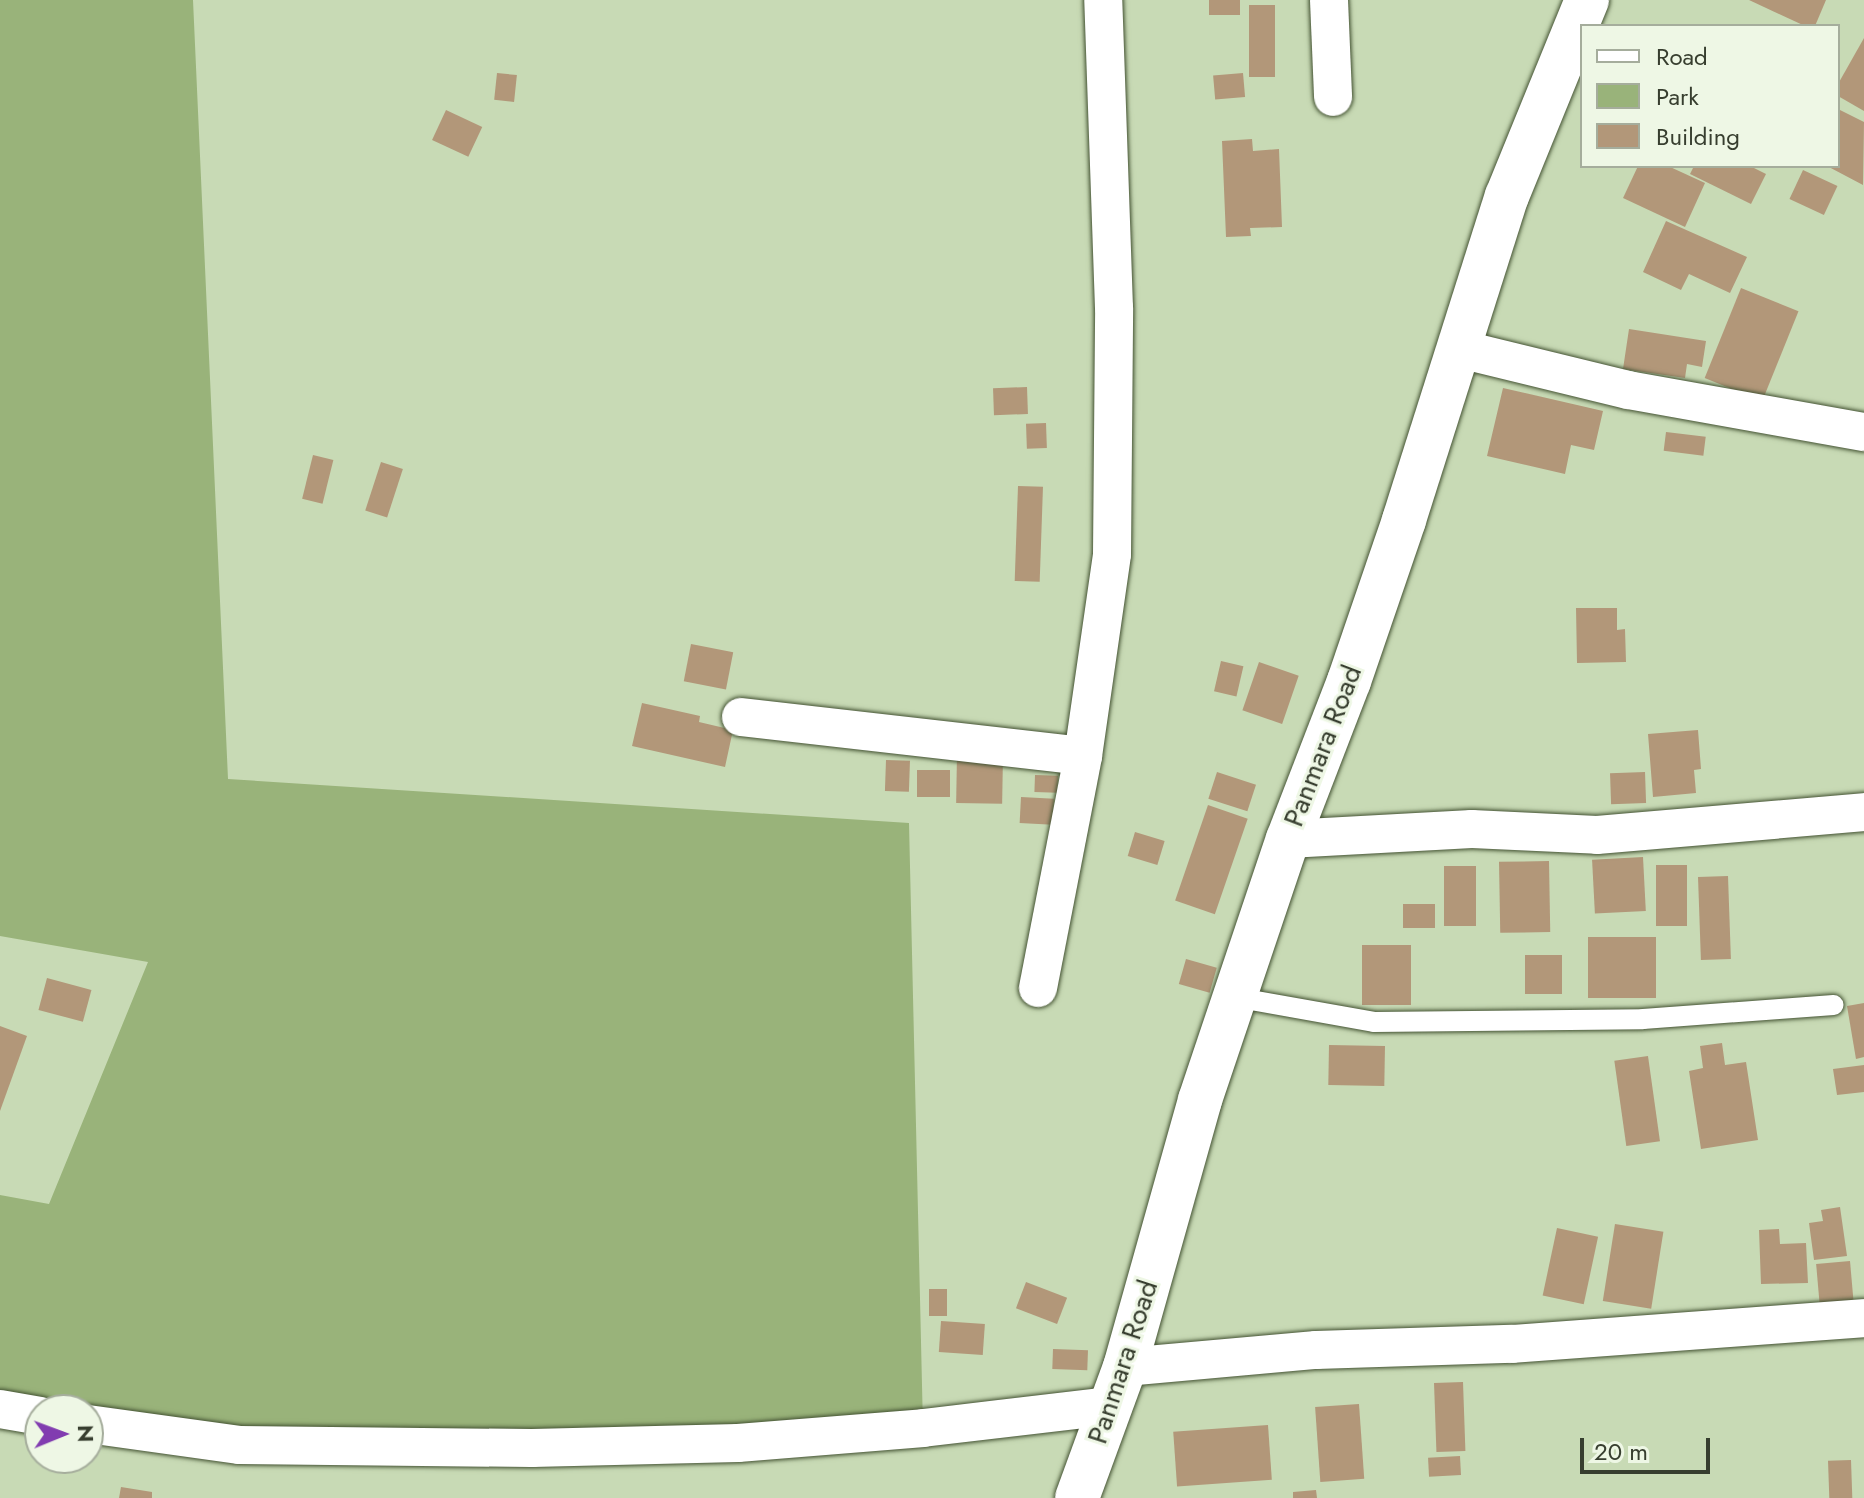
<!DOCTYPE html>
<style>
body{margin:0}
#map{position:relative;width:1864px;height:1498px;overflow:hidden;background:#c8dab5;font-family:Jost,sans-serif}
div>[style]{position:absolute}
[style*='--x']{left:calc(var(--x)*1px);top:calc(var(--y)*1px);width:calc(var(--w)*1px);rotate:calc(var(--a)*1deg)}
.green>*{inset:0;background:#99b37a}
.building>*{inset:0;background:#b29779;transform-origin:0 0}
.roads{filter:drop-shadow(0 0 2px #445333) drop-shadow(0 0 2px #445333)}
.service>*{height:20px;margin:-10px;padding:0 10px;transform-origin:10px;border-radius:10px;background:#fff}
.minor>*{height:38px;margin:-19px;padding:0 19px;transform-origin:19px;border-radius:19px;background:#fff}
.tertiary>*{height:44px;margin:-22px;padding:0 22px;transform-origin:22px;border-radius:22px;background:#fff}
span{translate:-50% -50%;white-space:nowrap;text-align:center;line-height:1.15;-webkit-text-stroke:6px #eef7e5;paint-order:stroke}
.street-label{font-size:28px;color:#373e2f}
.legend{position:absolute;left:1580px;top:24px;width:260px;height:144px;box-sizing:border-box;background:#eef7e5;border:2px solid #a5ad9c;margin:0;padding:10px 14px;list-style:none;font-size:24px;color:#373e2f}
.legend li{display:flex;align-items:center;gap:16px;height:40px}
.legend b{width:40px;border:2px solid #a5ad9c}
.north{position:absolute;left:24px;top:1394px;width:80px;height:80px;box-sizing:border-box;background:#eef7e5;border:2px solid #a5ad9c;border-radius:50%;rotate:89deg;font-size:22px;font-weight:700;line-height:32px;text-align:center;color:#373e2f}
.north::after{content:'';display:block;margin:auto;width:28px;height:36px;background:#813cb0;clip-path:polygon(50% 0,100% 100%,50% 72%,0 100%)}
.scale{position:absolute;left:1580px;top:1438px;width:130px;height:36px;box-sizing:border-box;border:4px solid #373e2f;border-top:0;padding-left:10px;font-size:24px;line-height:28px;white-space:nowrap;color:#373e2f;-webkit-text-stroke:6px #eef7e5;paint-order:stroke}
</style>
<div id="map">
<div class="green">
<i style="clip-path:polygon(0 0,193px 0,228px 779px,909px 823px,923px 1428px,239px 1445px,88px 1410px,0 1409px,0 1195px,49px 1204px,148px 962px,0 936px)"></i>
</div>
<div class="building">
<i style="left:1209px;top:0;width:31px;height:15px"></i>
<i style="clip-path:polygon(1749px 0,1826px 0,1815px 26px,1805px 26px)"></i>
<i style="left:1249px;top:5px;width:26px;height:72px"></i>
<i style="clip-path:polygon(1864px 38px,1864px 111px,1838px 96px,1838px 84px)"></i>
<i style="left:497px;top:73px;width:20px;height:27px;rotate:6deg"></i>
<i style="left:1243px;top:73px;width:24px;height:30px;rotate:85deg"></i>
<i style="clip-path:polygon(1838px 109px,1864px 122px,1863px 185px,1827px 166px,1838px 166px)"></i>
<i style="left:446px;top:110px;width:40px;height:33px;rotate:25deg"></i>
<i style="clip-path:polygon(1252px 139px,1253px 151px,1279px 149px,1282px 227px,1250px 228px,1251px 236px,1226px 237px,1222px 141px)"></i>
<i style="clip-path:polygon(1638px 166px,1668px 166px,1705px 183px,1685px 227px,1623px 198px)"></i>
<i style="clip-path:polygon(1694px 166px,1750px 166px,1766px 174px,1751px 204px,1690px 174px)"></i>
<i style="left:1803px;top:170px;width:38px;height:32px;rotate:25deg"></i>
<i style="clip-path:polygon(1666px 221px,1747px 257px,1730px 293px,1689px 274px,1681px 290px,1643px 272px)"></i>
<i style="left:1741px;top:288px;width:62px;height:97px;rotate:22deg"></i>
<i style="clip-path:polygon(1629px 329px,1706px 341px,1702px 367px,1687px 364px,1685px 378px,1623px 369px)"></i>
<i style="left:1027px;top:387px;width:27px;height:34px;rotate:88deg"></i>
<i style="clip-path:polygon(1503px 388px,1603px 411px,1594px 450px,1571px 445px,1565px 474px,1487px 456px)"></i>
<i style="left:1046px;top:423px;width:25px;height:20px;rotate:88deg"></i>
<i style="left:1666px;top:432px;width:40px;height:19px;rotate:7deg"></i>
<i style="left:313px;top:455px;width:21px;height:45px;rotate:14deg"></i>
<i style="left:381px;top:462px;width:23px;height:51px;rotate:18deg"></i>
<i style="left:1018px;top:486px;width:25px;height:95px;rotate:2deg"></i>
<i style="clip-path:polygon(1576px 608px,1617px 608px,1617px 630px,1625px 629px,1626px 662px,1577px 663px)"></i>
<i style="left:691px;top:644px;width:43px;height:38px;rotate:11deg"></i>
<i style="left:1221px;top:661px;width:23px;height:31px;rotate:13deg"></i>
<i style="left:1259px;top:662px;width:42px;height:51px;rotate:19deg"></i>
<i style="clip-path:polygon(642px 703px,700px 716px,699px 722px,733px 730px,725px 767px,632px 746px)"></i>
<i style="clip-path:polygon(1698px 730px,1701px 769px,1694px 770px,1696px 793px,1653px 797px,1648px 734px)"></i>
<i style="left:957px;top:754px;width:46px;height:49px;rotate:1deg"></i>
<i style="left:886px;top:760px;width:24px;height:31px;rotate:2deg"></i>
<i style="left:917px;top:770px;width:33px;height:27px"></i>
<i style="left:1217px;top:772px;width:41px;height:28px;rotate:18deg"></i>
<i style="left:1645px;top:772px;width:31px;height:35px;rotate:88deg"></i>
<i style="left:1035px;top:775px;width:23px;height:17px;rotate:2deg"></i>
<i style="left:1021px;top:797px;width:33px;height:26px;rotate:3deg"></i>
<i style="left:1208px;top:805px;width:42px;height:101px;rotate:19deg"></i>
<i style="left:1135px;top:832px;width:31px;height:25px;rotate:17deg"></i>
<i style="left:1643px;top:857px;width:54px;height:51px;rotate:87deg"></i>
<i style="left:1549px;top:861px;width:71px;height:50px;rotate:89deg"></i>
<i style="left:1656px;top:865px;width:31px;height:61px"></i>
<i style="left:1444px;top:866px;width:32px;height:60px"></i>
<i style="left:1728px;top:876px;width:83px;height:30px;rotate:88deg"></i>
<i style="left:1403px;top:904px;width:32px;height:24px"></i>
<i style="left:1656px;top:937px;width:61px;height:68px;rotate:90deg"></i>
<i style="left:1362px;top:945px;width:49px;height:60px"></i>
<i style="left:1525px;top:955px;width:37px;height:39px"></i>
<i style="left:1186px;top:959px;width:32px;height:26px;rotate:16deg"></i>
<i style="left:47px;top:978px;width:46px;height:33px;rotate:15deg"></i>
<i style="clip-path:polygon(1864px 1003px,1864px 1057px,1856px 1059px,1847px 1006px)"></i>
<i style="clip-path:polygon(0 1026px,27px 1036px,0 1111px)"></i>
<i style="clip-path:polygon(1722px 1043px,1725px 1065px,1746px 1062px,1758px 1140px,1701px 1149px,1689px 1071px,1703px 1068px,1700px 1046px)"></i>
<i style="left:1329px;top:1045px;width:56px;height:40px;rotate:1deg"></i>
<i style="left:1648px;top:1056px;width:86px;height:34px;rotate:82deg"></i>
<i style="clip-path:polygon(1864px 1065px,1864px 1092px,1837px 1095px,1833px 1069px)"></i>
<i style="clip-path:polygon(1840px 1207px,1847px 1256px,1814px 1260px,1809px 1223px,1823px 1221px,1821px 1210px)"></i>
<i style="left:1615px;top:1224px;width:49px;height:78px;rotate:9deg"></i>
<i style="left:1557px;top:1228px;width:42px;height:69px;rotate:12deg"></i>
<i style="clip-path:polygon(1779px 1229px,1780px 1244px,1806px 1243px,1808px 1283px,1761px 1284px,1759px 1230px)"></i>
<i style="left:1850px;top:1261px;width:42px;height:34px;rotate:85deg"></i>
<i style="left:1026px;top:1282px;width:44px;height:28px;rotate:21deg"></i>
<i style="left:929px;top:1289px;width:18px;height:27px"></i>
<i style="left:941px;top:1321px;width:44px;height:31px;rotate:4deg"></i>
<i style="left:1053px;top:1349px;width:35px;height:20px;rotate:2deg"></i>
<i style="left:1463px;top:1382px;width:69px;height:29px;rotate:88deg"></i>
<i style="left:1359px;top:1404px;width:75px;height:44px;rotate:86deg"></i>
<i style="left:1268px;top:1425px;width:55px;height:95px;rotate:86deg"></i>
<i style="left:1460px;top:1456px;width:19px;height:32px;rotate:87deg"></i>
<i style="left:1851px;top:1460px;width:38px;height:23px;rotate:88deg"></i>
<i style="clip-path:polygon(121px 1487px,152px 1492px,152px 1498px,119px 1498px)"></i>
<i style="clip-path:polygon(1316px 1490px,1317px 1498px,1293px 1498px,1293px 1492px)"></i>
</div>
<div class="roads">
<div class="service">
<i style="--x:1234;--y:997;--w:142;--a:10.1"></i>
<i style="--x:1374;--y:1022;--w:269;--a:-0.6"></i>
<i style="--x:1643;--y:1019;--w:191;--a:-4.2"></i>
</div>
<div class="minor">
<i style="--x:1329;--y:0;--w:97;--a:87.6"></i>
<i style="--x:1460;--y:349;--w:173;--a:13.7"></i>
<i style="--x:1628;--y:390;--w:240;--a:10.1"></i>
<i style="--x:741;--y:717;--w:344;--a:6.5"></i>
<i style="--x:1288;--y:839;--w:184;--a:-3.1"></i>
<i style="--x:1472;--y:829;--w:125;--a:2.7"></i>
<i style="--x:1597;--y:835;--w:268;--a:-4.9"></i>
<i style="--x:1038;--y:988;--w:236;--a:-79"></i>
<i style="--x:1083;--y:756;--w:204;--a:-81.8"></i>
<i style="--x:1112;--y:554;--w:246;--a:-89.5"></i>
<i style="--x:1114;--y:308;--w:308;--a:-92"></i>
<i style="--x:1125;--y:1367;--w:192;--a:-5.1"></i>
<i style="--x:1316;--y:1350;--w:196;--a:-1.8"></i>
<i style="--x:1512;--y:1344;--w:353;--a:-4.2"></i>
<i style="--x:0;--y:1409;--w:41;--a:9.9"></i>
<i style="--x:88;--y:1424;--w:152;--a:7.9"></i>
<i style="--x:239;--y:1445;--w:293;--a:0.6"></i>
<i style="--x:532;--y:1448;--w:206;--a:-1.4"></i>
<i style="--x:738;--y:1443;--w:186;--a:-4.6"></i>
<i style="--x:923;--y:1428;--w:189;--a:-6.7"></i>
</div>
<div class="tertiary">
<i style="--x:1077;--y:1498;--w:140;--a:-69.9"></i>
<i style="--x:1125;--y:1367;--w:277;--a:-74.3"></i>
<i style="--x:1200;--y:1100;--w:275;--a:-71.4"></i>
<i style="--x:1288;--y:839;--w:169;--a:-68.9"></i>
<i style="--x:1349;--y:681;--w:170;--a:-71.1"></i>
<i style="--x:1404;--y:520;--w:340;--a:-72.4"></i>
<i style="--x:1507;--y:196;--w:212;--a:-67.8"></i>
</div>
</div>
<div class="street-label">
<span style="left:1323px;top:746px;rotate:-69deg">Panmara Road</span>
<span style="left:1123px;top:1362px;rotate:-72deg">Panmara Road</span>
</div>
<ul class="legend">
<li><b style="height:10px;background:#fff"></b>Road</li>
<li><b style="height:22px;background:#99b37a"></b>Park</li>
<li><b style="height:22px;background:#b29779"></b>Building</li>
</ul>
<div class="north">N</div>
<div class="scale">20 m</div>
</div>
